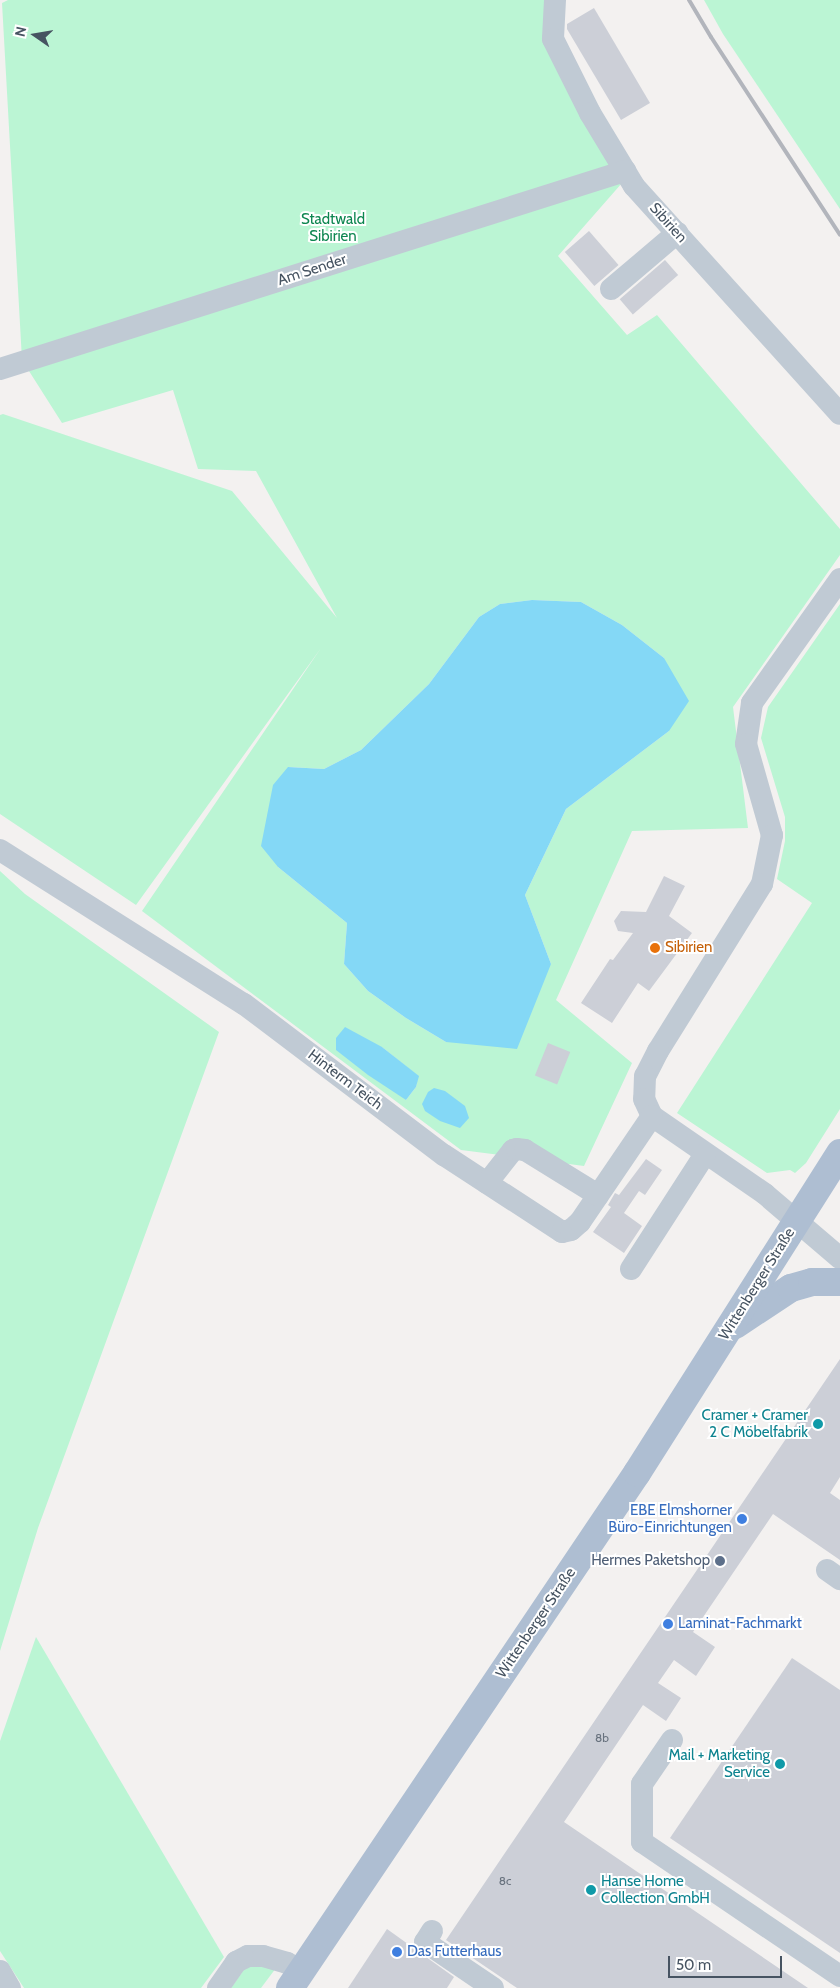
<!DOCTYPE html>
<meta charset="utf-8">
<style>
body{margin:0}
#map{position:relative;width:840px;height:1988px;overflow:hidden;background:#f3f1f0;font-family:Cabin,sans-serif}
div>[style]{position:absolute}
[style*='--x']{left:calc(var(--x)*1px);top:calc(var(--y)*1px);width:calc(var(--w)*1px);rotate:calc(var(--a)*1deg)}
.green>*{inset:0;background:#bbf5d4}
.water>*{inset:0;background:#84d8f6}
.building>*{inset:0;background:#cccfd7;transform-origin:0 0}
.minor>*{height:22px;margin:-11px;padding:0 11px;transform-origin:11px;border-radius:11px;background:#c0cad4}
.major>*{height:28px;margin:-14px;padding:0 14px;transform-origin:14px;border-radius:14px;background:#aebed2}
.rail>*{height:4px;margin:-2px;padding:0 2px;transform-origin:2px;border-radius:2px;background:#b2b5bc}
.dots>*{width:14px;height:14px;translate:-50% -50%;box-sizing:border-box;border:2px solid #fff;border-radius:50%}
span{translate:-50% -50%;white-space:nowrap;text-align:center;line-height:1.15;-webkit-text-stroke:4px #fff;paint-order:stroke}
.number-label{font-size:12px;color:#68727e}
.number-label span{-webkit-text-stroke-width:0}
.park-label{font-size:15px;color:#0d8650}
.street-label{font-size:15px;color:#465361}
.food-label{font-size:15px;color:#c56008}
.left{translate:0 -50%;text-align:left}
.culture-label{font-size:15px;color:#0d838f}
.right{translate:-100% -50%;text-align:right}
.shop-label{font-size:15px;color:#366cbe}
.service-label{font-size:15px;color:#4e5e75}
.north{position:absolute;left:10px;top:10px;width:50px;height:50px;-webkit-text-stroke:4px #fff;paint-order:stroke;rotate:283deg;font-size:14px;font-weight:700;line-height:20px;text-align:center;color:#465361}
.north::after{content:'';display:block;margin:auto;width:18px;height:22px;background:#465361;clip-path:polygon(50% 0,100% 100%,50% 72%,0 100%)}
.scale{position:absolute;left:668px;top:1956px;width:114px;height:22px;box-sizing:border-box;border:2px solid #465361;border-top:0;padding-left:6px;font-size:15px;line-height:18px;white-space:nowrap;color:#465361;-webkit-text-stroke:4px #fff;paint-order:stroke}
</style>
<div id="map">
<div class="green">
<i style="clip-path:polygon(evenodd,8px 0,548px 0,622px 183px,558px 256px,627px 335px,657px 315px,840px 529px,840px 555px,733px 707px,748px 828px,632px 831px,556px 1000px,632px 1063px,584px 1166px,461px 1150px,142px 911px,321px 648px,136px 905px,0 814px,0 415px,3px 414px,232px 491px,337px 618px,256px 471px,198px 469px,173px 390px,62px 423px,22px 360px,2px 3px,8px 0,532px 600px,581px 602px,622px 625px,664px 658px,669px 731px,566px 809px,525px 895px,551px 964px,446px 1042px,406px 1018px,368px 991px,344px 964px,347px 923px,278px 867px,289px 767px,324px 769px,361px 750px,429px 684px,479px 617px,500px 604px,532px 600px,8px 0,382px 1047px,418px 1076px,416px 1087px,406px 1100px,382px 1047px)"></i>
<i style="clip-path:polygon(704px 0,840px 0,840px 209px,723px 34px)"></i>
<i style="clip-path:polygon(840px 604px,840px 1109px,806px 1163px,795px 1173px,790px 1170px,767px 1173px,677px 1113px,812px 903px,777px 879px,785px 841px,785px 817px,761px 738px,768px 707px)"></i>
<i style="clip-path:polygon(0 871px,25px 894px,219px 1032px,38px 1528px,0 1651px)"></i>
<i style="clip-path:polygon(36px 1637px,224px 1957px,201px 1988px,24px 1988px,0 1951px,0 1741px)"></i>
<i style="clip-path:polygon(259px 1964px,276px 1968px,261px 1988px,231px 1988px,245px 1968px)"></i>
</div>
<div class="water">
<i style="clip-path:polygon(532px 600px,581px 602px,622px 625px,664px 658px,689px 701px,669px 731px,566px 809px,525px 895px,551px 964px,517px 1049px,446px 1042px,406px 1018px,368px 991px,344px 964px,347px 923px,278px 867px,261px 846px,273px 785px,288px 767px,324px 769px,361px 750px,429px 684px,479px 617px,500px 604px)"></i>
<i style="clip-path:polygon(345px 1027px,382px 1047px,419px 1076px,416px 1087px,406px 1100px,368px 1075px,336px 1050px,336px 1038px)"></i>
<i style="clip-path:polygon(434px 1088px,445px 1091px,465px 1106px,469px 1118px,460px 1128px,440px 1121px,425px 1111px,422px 1104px,428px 1092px)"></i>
</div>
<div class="building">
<i style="clip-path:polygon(594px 8px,650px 103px,621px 120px,567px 29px,567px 24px)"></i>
<i style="left:589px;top:231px;width:45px;height:32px;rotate:49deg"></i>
<i style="left:665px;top:260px;width:20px;height:60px;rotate:49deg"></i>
<i style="clip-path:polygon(664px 876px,685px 886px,669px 916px,692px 933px,649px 991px,638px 983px,612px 1023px,581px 1003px,610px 959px,613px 960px,633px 933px,618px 931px,614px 921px,621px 911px,646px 912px)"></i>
<i style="left:548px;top:1043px;width:24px;height:35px;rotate:22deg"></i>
<i style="clip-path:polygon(646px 1159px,662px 1170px,645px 1195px,639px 1191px,624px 1213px,642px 1226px,624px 1253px,593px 1232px,611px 1207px,608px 1205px,615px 1193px,619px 1195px)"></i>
<i style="clip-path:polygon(840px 1359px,840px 1477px,830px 1493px,840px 1500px,840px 1560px,773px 1514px,693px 1632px,715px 1647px,696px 1676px,674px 1660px,658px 1683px,681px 1698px,666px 1721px,643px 1705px,564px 1822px,808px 1988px,517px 1988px,446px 1940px)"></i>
<i style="clip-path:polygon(792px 1658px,840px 1690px,840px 1953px,670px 1838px)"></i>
<i style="clip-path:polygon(387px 1929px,454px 1977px,447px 1988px,348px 1988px)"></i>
</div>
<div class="minor">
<i style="--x:555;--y:0;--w:39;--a:93"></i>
<i style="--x:553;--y:39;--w:83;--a:63.4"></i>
<i style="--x:590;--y:113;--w:85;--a:58.9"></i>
<i style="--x:634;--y:186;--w:307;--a:47.9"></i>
<i style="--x:611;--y:289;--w:87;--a:-40.3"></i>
<i style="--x:0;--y:369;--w:656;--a:-17.58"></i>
<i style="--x:840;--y:579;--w:152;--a:125.4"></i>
<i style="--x:752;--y:703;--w:41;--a:98.3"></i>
<i style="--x:746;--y:744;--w:95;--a:74.1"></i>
<i style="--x:772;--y:835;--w:50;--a:101.5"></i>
<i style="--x:762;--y:884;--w:197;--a:121.9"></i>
<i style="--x:658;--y:1051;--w:28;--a:117"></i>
<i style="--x:645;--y:1076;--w:23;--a:92"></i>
<i style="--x:644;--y:1099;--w:19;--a:65"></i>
<i style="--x:652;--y:1116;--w:137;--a:34.6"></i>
<i style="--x:765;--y:1194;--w:99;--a:40.5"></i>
<i style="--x:0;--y:850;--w:289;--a:32.3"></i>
<i style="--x:244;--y:1004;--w:251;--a:37.1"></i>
<i style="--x:444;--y:1155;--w:141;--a:33.1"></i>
<i style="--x:562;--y:1232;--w:9;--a:-13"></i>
<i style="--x:571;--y:1230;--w:12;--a:-42"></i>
<i style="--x:580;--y:1222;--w:128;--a:-55.8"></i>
<i style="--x:487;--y:1183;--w:42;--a:-51.8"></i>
<i style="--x:513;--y:1150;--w:4;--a:-14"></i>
<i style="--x:517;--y:1149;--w:8;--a:7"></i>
<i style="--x:525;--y:1150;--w:86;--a:31.7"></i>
<i style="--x:631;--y:1269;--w:137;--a:-57.2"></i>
<i style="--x:827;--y:1570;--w:16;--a:35"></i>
<i style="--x:672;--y:1740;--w:53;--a:124.3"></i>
<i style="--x:642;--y:1784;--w:58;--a:90"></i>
<i style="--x:642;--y:1842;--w:239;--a:34.1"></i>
<i style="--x:432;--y:1931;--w:13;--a:122"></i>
<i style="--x:425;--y:1942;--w:82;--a:34.1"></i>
<i style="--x:0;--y:1971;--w:20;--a:60"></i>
<i style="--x:218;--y:1988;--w:32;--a:-55"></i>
<i style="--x:236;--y:1962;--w:13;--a:-27"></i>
<i style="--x:248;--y:1956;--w:15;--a:0"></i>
<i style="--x:263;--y:1956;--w:25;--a:16"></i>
<i style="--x:287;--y:1963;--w:17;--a:28"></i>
</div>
<div class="major">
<i style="--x:735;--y:1325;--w:67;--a:-33.5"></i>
<i style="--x:791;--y:1288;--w:22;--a:-16"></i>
<i style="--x:812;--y:1282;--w:28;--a:0"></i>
<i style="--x:290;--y:1988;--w:621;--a:-56.03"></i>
<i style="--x:637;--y:1473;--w:379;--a:-57.6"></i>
</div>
<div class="rail">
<i style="--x:689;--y:0;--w:43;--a:59.3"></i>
<i style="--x:711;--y:37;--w:236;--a:56.9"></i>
</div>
<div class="dots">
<i style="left:655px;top:948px;background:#e8710a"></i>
<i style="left:818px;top:1424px;background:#0f9aa8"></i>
<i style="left:742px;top:1519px;background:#3f7fe0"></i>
<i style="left:720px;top:1561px;background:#5c6f8a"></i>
<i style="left:668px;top:1624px;background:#3f7fe0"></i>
<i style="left:780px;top:1764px;background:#0f9aa8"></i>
<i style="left:591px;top:1890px;background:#0f9aa8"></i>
<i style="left:397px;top:1952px;background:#3f7fe0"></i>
</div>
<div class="number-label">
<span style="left:602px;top:1738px">8b</span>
<span style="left:505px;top:1881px">8c</span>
</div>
<div class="park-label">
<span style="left:333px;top:228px">Stadtwald<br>Sibirien</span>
</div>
<div class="street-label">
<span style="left:668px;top:223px;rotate:48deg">Sibirien</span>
<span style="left:312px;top:270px;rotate:-18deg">Am Sender</span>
<span style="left:345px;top:1080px;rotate:37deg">Hinterm Teich</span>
<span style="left:757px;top:1284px;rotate:-58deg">Wittenberger Straße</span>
<span style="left:536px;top:1623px;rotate:-56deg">Wittenberger Straße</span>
</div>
<div class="food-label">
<span class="left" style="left:665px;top:948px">Sibirien</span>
</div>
<div class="culture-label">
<span class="right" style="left:808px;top:1424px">Cramer + Cramer<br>2 C Möbelfabrik</span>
<span class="right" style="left:770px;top:1764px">Mail + Marketing<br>Service</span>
<span class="left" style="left:601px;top:1890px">Hanse Home<br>Collection GmbH</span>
</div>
<div class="shop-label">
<span class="right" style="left:732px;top:1519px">EBE Elmshorner<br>Büro-Einrichtungen</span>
<span class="left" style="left:678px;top:1624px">Laminat-Fachmarkt</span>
<span class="left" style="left:407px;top:1952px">Das Futterhaus</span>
</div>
<div class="service-label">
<span class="right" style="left:710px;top:1561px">Hermes Paketshop</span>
</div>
<div class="north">N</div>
<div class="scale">50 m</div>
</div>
